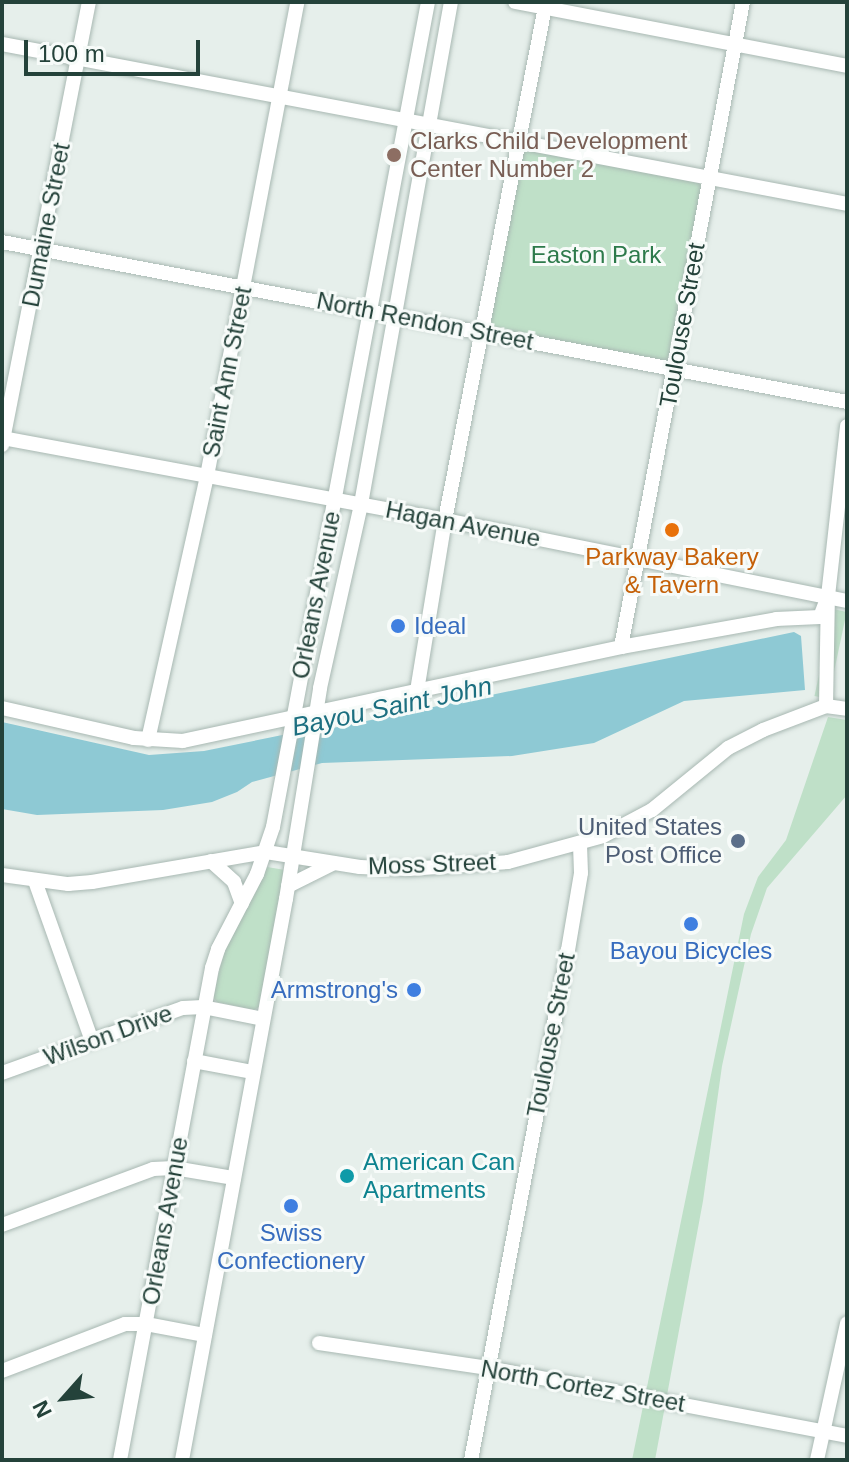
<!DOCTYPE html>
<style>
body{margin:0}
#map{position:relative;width:849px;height:1462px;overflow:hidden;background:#e6efeb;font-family:Arial,sans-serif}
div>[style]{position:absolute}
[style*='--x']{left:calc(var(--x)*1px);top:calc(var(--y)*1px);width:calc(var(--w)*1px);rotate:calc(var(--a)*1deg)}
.green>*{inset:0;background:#bfe0c8;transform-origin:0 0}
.water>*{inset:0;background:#8ec9d4}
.roads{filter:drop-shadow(0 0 2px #a8b8b2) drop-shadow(0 0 2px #a8b8b2)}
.minor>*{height:14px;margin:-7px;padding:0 7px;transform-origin:7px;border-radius:7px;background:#fff}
.dots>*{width:22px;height:22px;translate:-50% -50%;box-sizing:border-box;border:4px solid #f7fbf9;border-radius:50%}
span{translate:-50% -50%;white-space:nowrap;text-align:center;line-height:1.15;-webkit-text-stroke:6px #f7fbf9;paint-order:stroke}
.education-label{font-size:24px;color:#785e54}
.left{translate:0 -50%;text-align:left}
.street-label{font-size:24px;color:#24423a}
.park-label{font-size:24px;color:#2d7a4b}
.food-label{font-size:24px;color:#c56008}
.shop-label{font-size:24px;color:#366cbe}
.right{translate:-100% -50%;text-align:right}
.service-label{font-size:24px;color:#4e5e75}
.culture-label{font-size:24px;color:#0d838f}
.water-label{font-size:26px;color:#1c6f80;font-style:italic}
.frame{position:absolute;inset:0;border:4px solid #24423a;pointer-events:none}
.north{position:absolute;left:24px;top:1358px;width:80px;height:80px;-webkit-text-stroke:6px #f7fbf9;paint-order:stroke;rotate:243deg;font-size:22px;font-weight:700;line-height:32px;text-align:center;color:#24423a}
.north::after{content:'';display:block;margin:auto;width:28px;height:36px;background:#24423a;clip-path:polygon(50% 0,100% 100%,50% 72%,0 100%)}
.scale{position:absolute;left:24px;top:40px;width:176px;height:36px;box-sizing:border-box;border:4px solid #24423a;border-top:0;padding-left:10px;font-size:24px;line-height:28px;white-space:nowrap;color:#24423a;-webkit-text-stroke:6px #f7fbf9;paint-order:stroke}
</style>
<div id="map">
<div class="green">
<i style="left:520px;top:141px;width:192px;height:194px;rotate:11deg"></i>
<i style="left:833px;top:609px;width:14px;height:89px;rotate:12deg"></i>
<i style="clip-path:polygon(828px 717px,847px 720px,847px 795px,767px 888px,751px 934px,722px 1066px,703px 1201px,655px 1460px,632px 1460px,744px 914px,758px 877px,786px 840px)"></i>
<i style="clip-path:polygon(267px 867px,285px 870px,259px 1007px,254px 1010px,217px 1002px,213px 997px,225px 948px)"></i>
</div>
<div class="water">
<i style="clip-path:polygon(794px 632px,801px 636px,805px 690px,684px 701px,594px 743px,512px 756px,322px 763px,252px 782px,237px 792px,212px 802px,163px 810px,37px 815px,2px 809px,2px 722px,149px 755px,204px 751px,307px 730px,323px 730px)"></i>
</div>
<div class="roads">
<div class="minor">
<i style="--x:515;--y:2;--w:338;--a:10.9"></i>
<i style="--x:2;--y:44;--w:860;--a:10.72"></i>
<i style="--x:2;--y:242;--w:860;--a:10.72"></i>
<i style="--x:2;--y:438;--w:451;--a:10.5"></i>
<i style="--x:445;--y:520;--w:410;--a:11.4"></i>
<i style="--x:2;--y:445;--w:451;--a:-78.9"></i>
<i style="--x:621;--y:647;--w:656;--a:-79.29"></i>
<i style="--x:417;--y:691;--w:173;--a:-80.7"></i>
<i style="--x:445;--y:520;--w:528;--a:-78.97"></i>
<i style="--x:826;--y:706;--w:110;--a:-89"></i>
<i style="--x:828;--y:596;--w:171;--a:-83.6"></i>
<i style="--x:2;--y:708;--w:135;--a:12.8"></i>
<i style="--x:134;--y:738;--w:49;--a:3.5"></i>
<i style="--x:183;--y:741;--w:448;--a:-12.1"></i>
<i style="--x:621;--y:647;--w:158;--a:-10.2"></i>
<i style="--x:776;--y:619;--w:44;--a:-2.6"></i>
<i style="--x:820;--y:617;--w:22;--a:-69"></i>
<i style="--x:148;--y:740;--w:271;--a:-77.4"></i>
<i style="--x:207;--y:476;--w:482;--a:-79.2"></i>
<i style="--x:211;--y:861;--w:31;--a:42"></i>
<i style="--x:234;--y:882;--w:23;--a:70"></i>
<i style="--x:2;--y:875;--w:67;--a:7.8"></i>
<i style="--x:68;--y:884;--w:24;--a:-5"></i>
<i style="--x:92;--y:882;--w:177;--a:-9.8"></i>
<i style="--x:266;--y:852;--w:95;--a:9.1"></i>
<i style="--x:360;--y:867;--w:48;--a:2.4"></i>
<i style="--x:408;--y:869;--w:100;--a:-4"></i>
<i style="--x:508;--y:862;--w:98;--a:-15.3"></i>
<i style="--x:603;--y:836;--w:55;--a:-28"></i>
<i style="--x:652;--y:810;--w:98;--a:-39.2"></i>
<i style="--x:728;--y:748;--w:39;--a:-27"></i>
<i style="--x:763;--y:730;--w:67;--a:-20.9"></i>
<i style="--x:826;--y:706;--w:21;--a:8"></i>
<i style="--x:35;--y:881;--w:170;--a:70.4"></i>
<i style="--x:288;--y:886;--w:51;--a:-26.6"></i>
<i style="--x:194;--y:1061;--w:60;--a:10.6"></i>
<i style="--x:2;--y:1073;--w:192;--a:-19.8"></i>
<i style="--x:183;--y:1008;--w:20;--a:-3"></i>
<i style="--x:203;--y:1007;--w:61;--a:11.3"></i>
<i style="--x:2;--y:1225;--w:161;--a:-20.3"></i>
<i style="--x:153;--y:1169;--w:21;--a:-3"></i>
<i style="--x:174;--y:1168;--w:61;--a:9.5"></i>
<i style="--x:319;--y:1343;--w:171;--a:8.4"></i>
<i style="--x:488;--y:1368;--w:365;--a:10.7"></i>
<i style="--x:2;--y:1371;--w:132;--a:-20.9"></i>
<i style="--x:125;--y:1324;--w:21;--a:0"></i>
<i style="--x:146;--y:1324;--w:60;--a:10.6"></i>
<i style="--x:120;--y:1460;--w:501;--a:-79.41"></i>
<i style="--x:212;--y:968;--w:20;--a:-72"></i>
<i style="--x:218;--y:949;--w:85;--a:-62.5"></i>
<i style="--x:257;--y:874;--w:50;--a:-71.2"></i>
<i style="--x:273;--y:827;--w:839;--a:-79.36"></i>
<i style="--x:182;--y:1460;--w:571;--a:-79.5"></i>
<i style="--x:286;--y:899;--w:214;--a:-80.8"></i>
<i style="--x:320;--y:688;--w:189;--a:-77.4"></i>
<i style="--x:361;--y:504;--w:510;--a:-79.84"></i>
<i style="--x:471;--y:1460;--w:519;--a:-79.23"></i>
<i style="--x:568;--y:950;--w:78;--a:-80.4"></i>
<i style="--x:581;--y:873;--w:29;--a:-92"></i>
<i style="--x:817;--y:1460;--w:140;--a:-77.6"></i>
</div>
</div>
<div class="dots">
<i style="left:394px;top:155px;background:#8d6e63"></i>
<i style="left:672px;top:530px;background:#e8710a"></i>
<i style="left:398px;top:626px;background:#3f7fe0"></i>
<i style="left:738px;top:841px;background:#5c6f8a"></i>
<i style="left:691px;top:924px;background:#3f7fe0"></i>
<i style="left:414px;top:990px;background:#3f7fe0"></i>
<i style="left:347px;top:1176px;background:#0f9aa8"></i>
<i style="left:291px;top:1206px;background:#3f7fe0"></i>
</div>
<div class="education-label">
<span class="left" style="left:410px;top:155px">Clarks Child Development<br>Center Number 2</span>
</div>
<div class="street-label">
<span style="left:46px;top:225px;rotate:-79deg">Dumaine Street</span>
<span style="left:425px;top:321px;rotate:11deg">North Rendon Street</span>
<span style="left:682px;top:325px;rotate:-80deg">Toulouse Street</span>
<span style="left:227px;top:372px;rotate:-79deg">Saint Ann Street</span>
<span style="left:463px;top:524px;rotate:11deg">Hagan Avenue</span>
<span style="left:316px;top:595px;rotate:-79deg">Orleans Avenue</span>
<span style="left:432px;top:864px;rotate:-2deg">Moss Street</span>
<span style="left:108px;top:1035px;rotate:-20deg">Wilson Drive</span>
<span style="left:551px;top:1035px;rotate:-79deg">Toulouse Street</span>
<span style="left:165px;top:1221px;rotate:-80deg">Orleans Avenue</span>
<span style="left:583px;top:1386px;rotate:10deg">North Cortez Street</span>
</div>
<div class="park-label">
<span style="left:596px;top:255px">Easton Park</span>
</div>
<div class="food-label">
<span style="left:672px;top:571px">Parkway Bakery<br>&amp; Tavern</span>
</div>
<div class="shop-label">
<span class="left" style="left:414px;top:626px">Ideal</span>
<span style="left:691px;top:951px">Bayou Bicycles</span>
<span class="right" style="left:398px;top:990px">Armstrong's</span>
<span style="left:291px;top:1247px">Swiss<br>Confectionery</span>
</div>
<div class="service-label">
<span class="right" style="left:722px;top:841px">United States<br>Post Office</span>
</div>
<div class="culture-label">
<span class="left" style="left:363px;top:1176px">American Can<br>Apartments</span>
</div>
<div class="water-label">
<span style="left:392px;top:707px;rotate:-12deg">Bayou Saint John</span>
</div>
<div class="frame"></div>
<div class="north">N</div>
<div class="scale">100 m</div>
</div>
